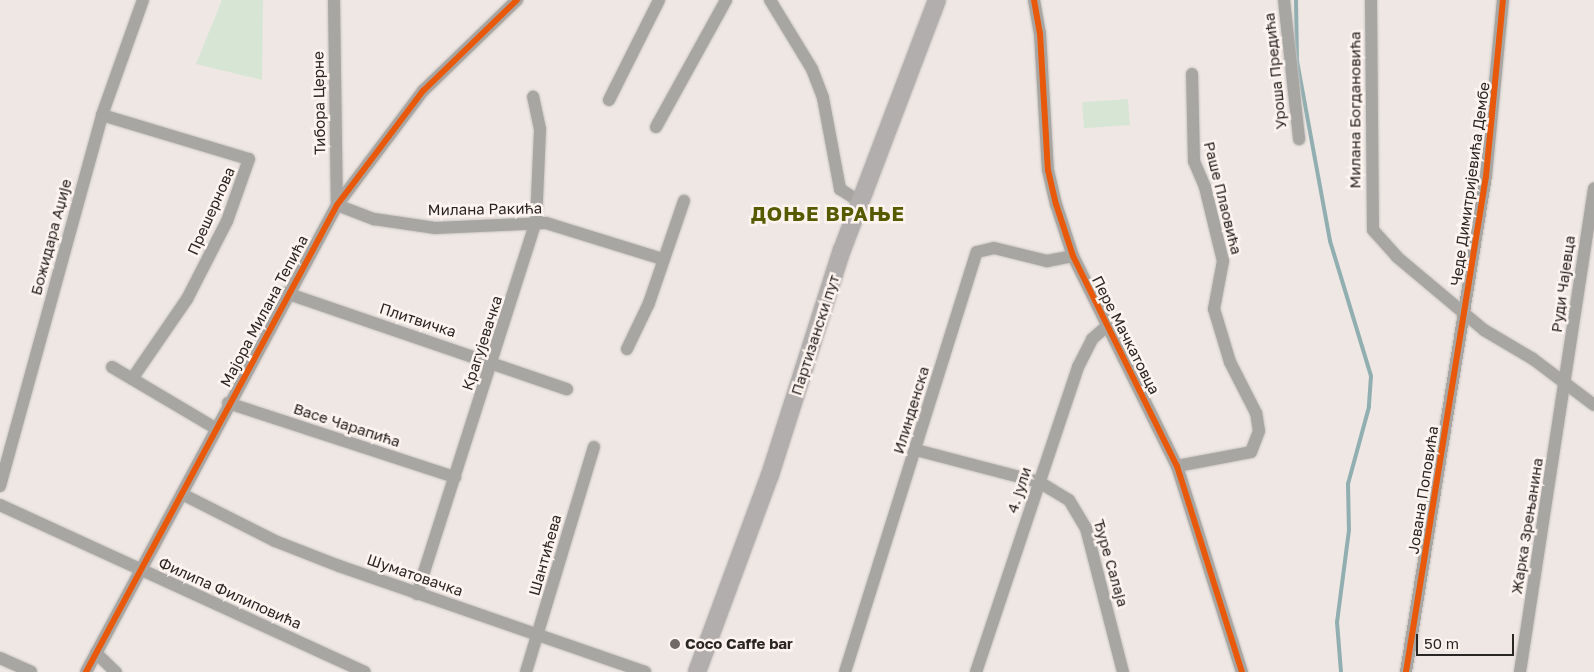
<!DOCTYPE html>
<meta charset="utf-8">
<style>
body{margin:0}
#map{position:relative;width:1594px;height:672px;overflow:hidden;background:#eee7e4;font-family:"Golos Text",sans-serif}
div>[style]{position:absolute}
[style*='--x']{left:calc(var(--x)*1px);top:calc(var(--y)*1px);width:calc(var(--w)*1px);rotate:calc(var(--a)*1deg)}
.green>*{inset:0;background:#d7e5d5;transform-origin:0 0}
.stream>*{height:4px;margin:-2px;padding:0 2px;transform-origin:2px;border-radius:2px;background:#91aeb0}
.roads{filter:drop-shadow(0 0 1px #cac5c2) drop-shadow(0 0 1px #cac5c2)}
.minor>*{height:12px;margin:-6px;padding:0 6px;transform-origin:6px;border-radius:6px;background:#a8a6a3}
.secondary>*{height:18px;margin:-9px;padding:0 9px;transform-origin:9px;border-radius:9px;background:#b2aead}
.cycleway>*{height:6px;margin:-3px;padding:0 3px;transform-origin:3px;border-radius:3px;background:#e8590c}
.dots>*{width:14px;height:14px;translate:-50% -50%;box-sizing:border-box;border:2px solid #fef4ef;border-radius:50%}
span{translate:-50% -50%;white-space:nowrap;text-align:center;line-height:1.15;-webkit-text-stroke:5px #fef4ef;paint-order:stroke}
.street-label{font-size:15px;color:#2a2623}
.poi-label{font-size:15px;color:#2a2623;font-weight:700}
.left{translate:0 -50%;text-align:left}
.district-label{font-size:20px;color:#565a00;font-weight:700;letter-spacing:1px}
.scale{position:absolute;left:1416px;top:634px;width:98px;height:22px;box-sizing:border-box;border:2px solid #2a2623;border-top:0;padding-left:6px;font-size:15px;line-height:18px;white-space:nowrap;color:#2a2623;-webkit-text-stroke:4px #fef4ef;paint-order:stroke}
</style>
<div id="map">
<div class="green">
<i style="clip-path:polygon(222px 0,263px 0,262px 80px,196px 64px)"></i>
<i style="left:1128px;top:99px;width:26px;height:46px;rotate:86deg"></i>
</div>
<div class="stream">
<i style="--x:1296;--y:0;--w:61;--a:89.1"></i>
<i style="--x:1297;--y:61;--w:183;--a:79.6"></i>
<i style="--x:1330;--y:241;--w:141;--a:73.1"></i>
<i style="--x:1371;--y:376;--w:31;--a:94"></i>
<i style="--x:1369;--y:407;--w:80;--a:105.3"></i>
<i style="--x:1348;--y:484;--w:46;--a:88.8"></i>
<i style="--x:1349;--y:530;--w:93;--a:97.4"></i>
<i style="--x:1337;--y:622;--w:50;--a:85.4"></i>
</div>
<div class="roads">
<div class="minor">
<i style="--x:334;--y:0;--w:205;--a:89.2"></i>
<i style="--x:337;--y:205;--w:40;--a:21"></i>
<i style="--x:374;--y:219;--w:62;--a:8.4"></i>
<i style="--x:435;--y:228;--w:111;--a:-2.6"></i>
<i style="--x:546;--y:223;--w:121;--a:17.2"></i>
<i style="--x:770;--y:0;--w:81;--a:58.7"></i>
<i style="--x:812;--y:69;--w:31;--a:69"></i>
<i style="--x:823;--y:98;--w:93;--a:79.4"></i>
<i style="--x:840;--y:189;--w:24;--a:33"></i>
<i style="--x:1034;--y:0;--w:34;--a:80"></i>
<i style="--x:1040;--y:33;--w:137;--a:86.7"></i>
<i style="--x:1048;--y:170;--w:35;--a:77"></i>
<i style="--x:1056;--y:204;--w:55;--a:71.9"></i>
<i style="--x:1073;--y:256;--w:234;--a:63.7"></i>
<i style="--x:1177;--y:466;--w:216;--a:72.5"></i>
<i style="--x:1284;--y:0;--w:140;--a:83.8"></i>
<i style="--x:1371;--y:0;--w:230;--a:89.5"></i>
<i style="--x:1373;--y:230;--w:36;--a:48"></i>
<i style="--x:1397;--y:257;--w:114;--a:40"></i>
<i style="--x:1484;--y:330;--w:57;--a:30.6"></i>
<i style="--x:1533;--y:359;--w:76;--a:37"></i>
<i style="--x:609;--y:100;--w:112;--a:-63.4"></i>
<i style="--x:102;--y:115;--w:153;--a:16.7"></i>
<i style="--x:249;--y:159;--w:66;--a:109.5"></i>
<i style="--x:227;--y:221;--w:88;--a:117.1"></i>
<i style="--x:187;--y:299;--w:97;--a:124.5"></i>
<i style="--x:656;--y:127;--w:145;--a:-61.1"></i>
<i style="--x:286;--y:293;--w:297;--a:18.9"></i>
<i style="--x:627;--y:349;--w:51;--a:-64.4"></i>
<i style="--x:649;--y:303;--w:108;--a:-71.1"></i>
<i style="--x:112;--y:367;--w:120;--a:30.6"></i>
<i style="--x:228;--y:403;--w:239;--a:18.1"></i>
<i style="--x:916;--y:450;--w:127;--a:14.6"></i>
<i style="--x:1039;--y:482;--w:35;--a:31"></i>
<i style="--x:1069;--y:500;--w:33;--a:59"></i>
<i style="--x:1086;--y:528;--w:149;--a:75.6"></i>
<i style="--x:1177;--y:466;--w:75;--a:-10.7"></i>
<i style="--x:1251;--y:452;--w:22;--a:-69"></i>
<i style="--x:1259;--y:431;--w:18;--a:-99"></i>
<i style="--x:1256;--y:413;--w:57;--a:-117"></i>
<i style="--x:1230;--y:362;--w:55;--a:-106.8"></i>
<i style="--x:1214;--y:309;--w:49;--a:-79.4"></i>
<i style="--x:1223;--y:261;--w:76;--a:-103.7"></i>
<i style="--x:1205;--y:187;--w:28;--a:-113"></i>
<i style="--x:1194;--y:161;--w:87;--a:-91.3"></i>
<i style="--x:0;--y:486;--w:385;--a:-74.6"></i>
<i style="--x:102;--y:115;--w:122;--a:-70.4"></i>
<i style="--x:182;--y:494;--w:104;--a:26.8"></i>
<i style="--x:275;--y:541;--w:69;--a:21.3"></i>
<i style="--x:339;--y:566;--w:324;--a:19.1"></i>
<i style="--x:0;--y:505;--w:401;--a:24.6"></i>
<i style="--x:417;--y:594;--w:391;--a:-72.3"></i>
<i style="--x:536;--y:222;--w:93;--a:-87.5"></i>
<i style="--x:540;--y:129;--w:33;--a:-102"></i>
<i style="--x:96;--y:653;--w:28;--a:44"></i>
<i style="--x:0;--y:658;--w:34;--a:24"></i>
<i style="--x:86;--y:672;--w:530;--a:-61.74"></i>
<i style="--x:337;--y:205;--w:143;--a:-53"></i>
<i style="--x:423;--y:91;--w:131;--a:-44.1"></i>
<i style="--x:526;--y:672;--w:235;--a:-73.2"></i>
<i style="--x:845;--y:672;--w:440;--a:-72.6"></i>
<i style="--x:977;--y:252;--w:17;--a:-13"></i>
<i style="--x:994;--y:248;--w:55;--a:13.8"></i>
<i style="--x:1047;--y:261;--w:26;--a:-11"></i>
<i style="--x:976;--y:672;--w:322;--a:-71.5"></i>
<i style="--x:1078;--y:367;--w:31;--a:-63"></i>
<i style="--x:1092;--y:339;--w:18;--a:-41"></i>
<i style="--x:1406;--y:672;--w:502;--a:-80.84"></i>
<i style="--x:1486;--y:176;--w:177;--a:-84.5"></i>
<i style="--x:1520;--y:672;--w:489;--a:-81.3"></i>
</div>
<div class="secondary">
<i style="--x:697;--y:672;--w:210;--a:-69.7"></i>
<i style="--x:770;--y:475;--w:236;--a:-72.3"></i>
<i style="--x:842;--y:250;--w:267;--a:-69.2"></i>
</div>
</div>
<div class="cycleway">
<i style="--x:1034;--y:0;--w:34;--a:80"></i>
<i style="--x:1040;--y:33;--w:137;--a:86.7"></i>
<i style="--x:1048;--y:170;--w:35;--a:77"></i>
<i style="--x:1056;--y:204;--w:55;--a:71.9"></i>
<i style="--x:1073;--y:256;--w:234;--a:63.7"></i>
<i style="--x:1177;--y:466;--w:216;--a:72.5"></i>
<i style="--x:86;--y:672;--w:530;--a:-61.74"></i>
<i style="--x:337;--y:205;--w:143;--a:-53"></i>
<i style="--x:423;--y:91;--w:131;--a:-44.1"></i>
<i style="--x:1406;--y:672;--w:502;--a:-80.84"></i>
<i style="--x:1486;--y:176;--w:177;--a:-84.5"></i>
</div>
<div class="dots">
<i style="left:675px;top:644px;background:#6f6a67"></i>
</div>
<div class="street-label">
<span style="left:1275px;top:71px;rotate:-96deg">Уроша Предића</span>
<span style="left:319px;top:103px;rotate:-91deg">Тибора Церне</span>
<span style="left:1355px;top:110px;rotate:-90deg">Милана Богдановића</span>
<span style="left:1470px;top:184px;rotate:-82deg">Чеде Димитријевића Дембе</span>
<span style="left:1223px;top:198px;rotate:76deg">Раше Плаовића</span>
<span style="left:485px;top:209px;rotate:-1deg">Милана Ракића</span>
<span style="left:211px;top:211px;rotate:-66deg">Прешернова</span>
<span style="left:51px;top:237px;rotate:-75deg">Божидара Аџије</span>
<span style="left:1563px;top:284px;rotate:-82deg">Руди Чајевца</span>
<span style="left:264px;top:311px;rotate:-62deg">Мајора Милана Тепића</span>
<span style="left:418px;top:320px;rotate:18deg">Плитвичка</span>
<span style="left:815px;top:335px;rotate:-72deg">Партизански пут</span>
<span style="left:1126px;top:335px;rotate:63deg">Пере Мачкатовца</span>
<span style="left:482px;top:343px;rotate:-72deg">Крагујевачка</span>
<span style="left:911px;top:410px;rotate:-73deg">Илинденска</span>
<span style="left:347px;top:425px;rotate:18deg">Васе Чарапића</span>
<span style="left:1019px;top:490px;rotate:-72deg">4. јули</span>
<span style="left:1423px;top:490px;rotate:-81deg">Јована Поповића</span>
<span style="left:1527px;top:526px;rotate:-81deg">Жарка Зрењанина</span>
<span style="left:545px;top:555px;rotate:-74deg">Шантићева</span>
<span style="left:1111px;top:563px;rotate:74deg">Ђуре Салаја</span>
<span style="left:415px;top:575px;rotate:19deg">Шуматовачка</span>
<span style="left:230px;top:593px;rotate:24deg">Филипа Филиповића</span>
</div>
<div class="poi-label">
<span class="left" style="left:685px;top:644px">Coco Caffe bar</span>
</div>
<div class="district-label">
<span style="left:828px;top:213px">ДОЊЕ ВРАЊЕ</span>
</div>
<div class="scale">50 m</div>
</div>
